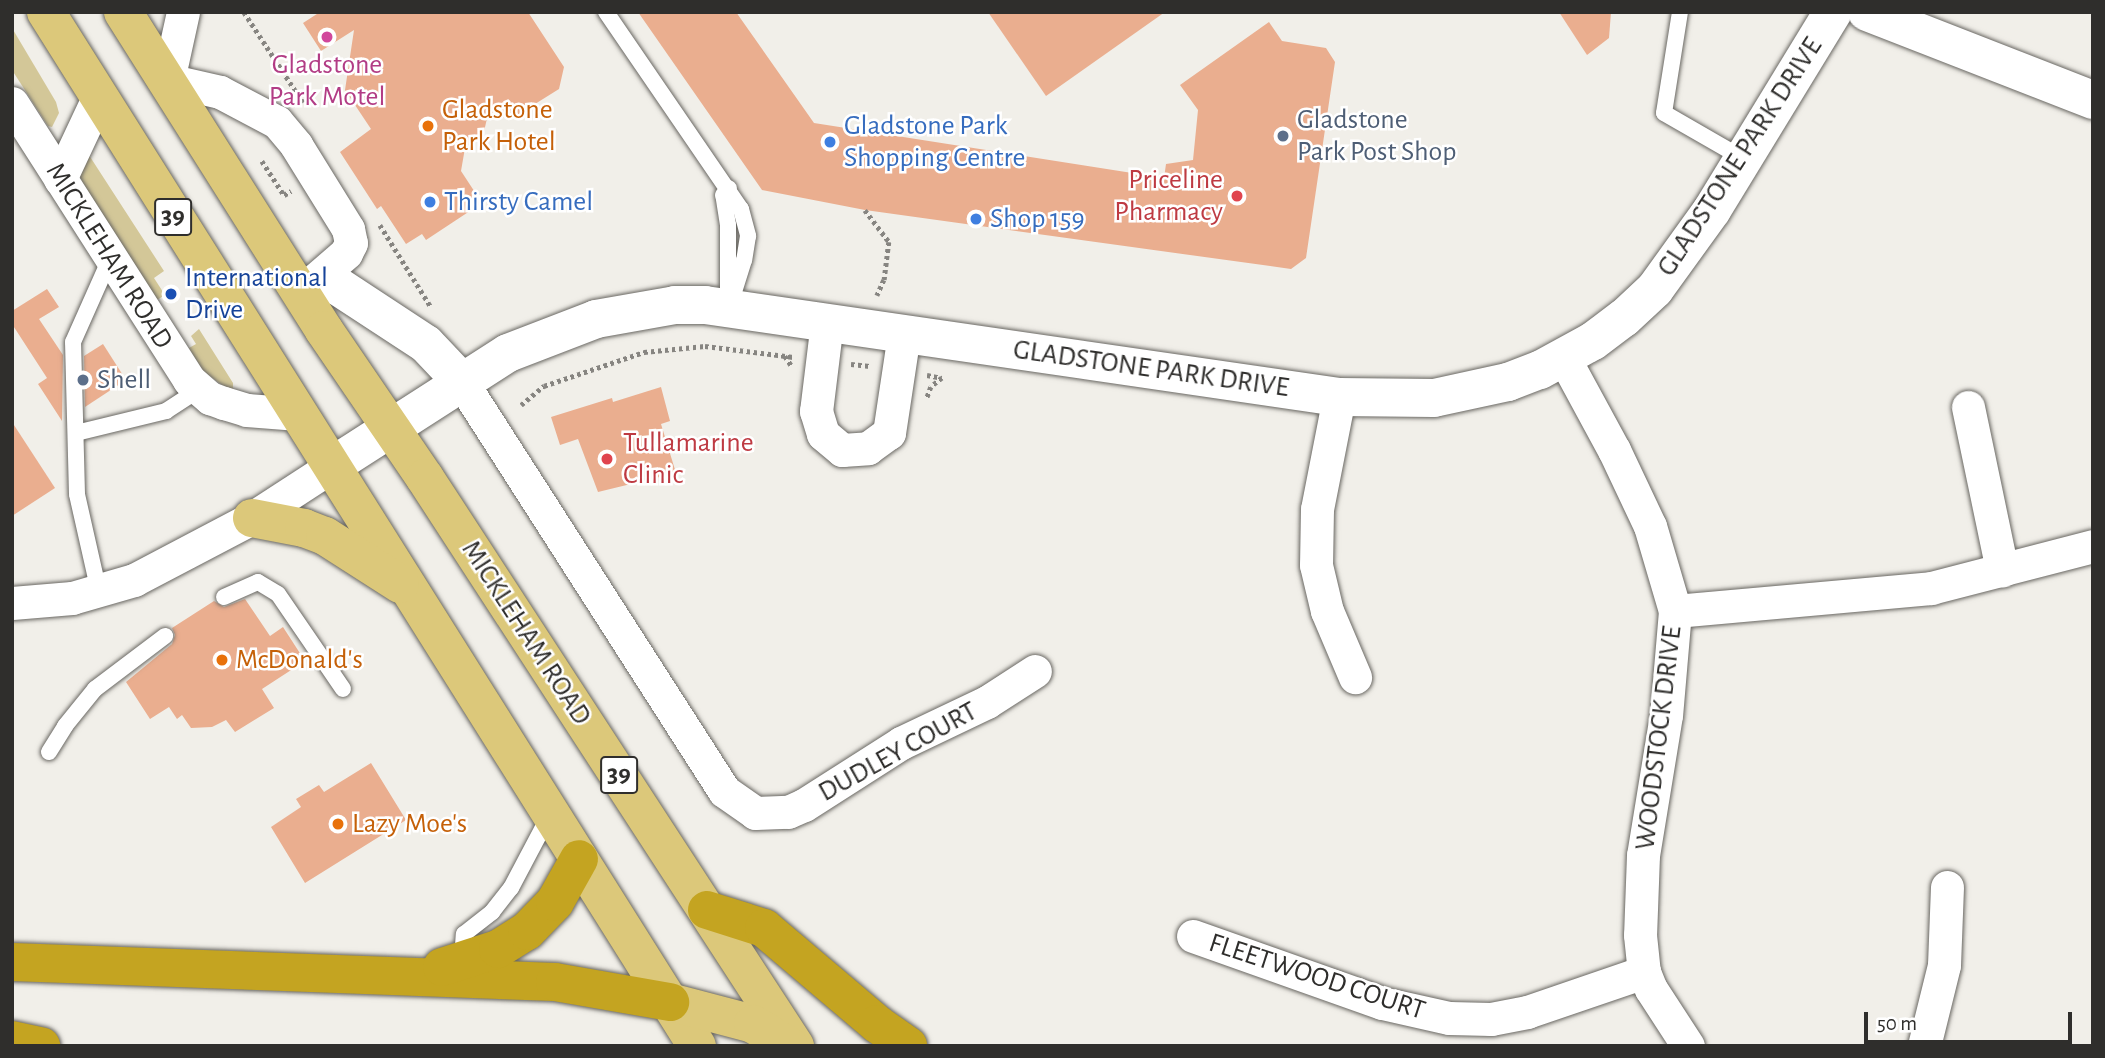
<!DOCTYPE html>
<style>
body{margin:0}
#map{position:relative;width:2105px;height:1058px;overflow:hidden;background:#f1efe9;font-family:"Alegreya Sans",sans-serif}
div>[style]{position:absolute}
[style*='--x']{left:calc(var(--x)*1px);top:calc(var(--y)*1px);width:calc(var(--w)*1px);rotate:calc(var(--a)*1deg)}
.green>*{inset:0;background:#d3c798}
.building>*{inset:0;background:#eaae8f}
.path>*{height:4.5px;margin-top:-2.25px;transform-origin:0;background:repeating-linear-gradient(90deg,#878581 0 3.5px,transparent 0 7px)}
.roads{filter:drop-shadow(0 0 2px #696762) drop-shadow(0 0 2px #696762)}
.service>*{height:16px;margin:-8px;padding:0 8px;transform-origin:8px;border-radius:8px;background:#fff}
.minor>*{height:33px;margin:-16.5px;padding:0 16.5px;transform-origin:16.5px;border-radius:16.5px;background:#fff}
.tertiary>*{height:38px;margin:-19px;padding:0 19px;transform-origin:19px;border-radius:19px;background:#fff}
.primary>*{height:38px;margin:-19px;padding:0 19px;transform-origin:19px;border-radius:19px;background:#dcc87a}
.motorway>*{height:38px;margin:-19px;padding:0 19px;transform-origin:19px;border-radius:19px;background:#c4a421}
.dots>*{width:19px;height:19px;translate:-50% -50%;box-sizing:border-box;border:4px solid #fff;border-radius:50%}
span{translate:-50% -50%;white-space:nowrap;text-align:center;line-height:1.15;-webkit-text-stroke:5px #fff;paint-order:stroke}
.shield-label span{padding:2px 5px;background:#fff;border:2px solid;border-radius:5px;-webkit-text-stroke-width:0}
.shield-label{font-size:26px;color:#2f2e2c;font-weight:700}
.hotel-label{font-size:28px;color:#b23c85}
.food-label{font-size:28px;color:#c56008}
.left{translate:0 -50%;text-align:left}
.service-label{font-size:28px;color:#4e5e75}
.shop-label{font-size:28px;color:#366cbe}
.street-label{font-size:28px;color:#2f2e2c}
.health-label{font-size:28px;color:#be3a42}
.right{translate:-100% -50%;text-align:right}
.transit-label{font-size:28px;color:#164399}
.frame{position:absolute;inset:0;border:14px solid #2f2e2c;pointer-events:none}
.scale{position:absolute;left:1864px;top:1012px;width:208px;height:32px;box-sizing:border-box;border:4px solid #2f2e2c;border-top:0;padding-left:9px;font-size:21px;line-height:24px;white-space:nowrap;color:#2f2e2c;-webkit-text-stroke:5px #fff;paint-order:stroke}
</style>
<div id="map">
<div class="green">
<i style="clip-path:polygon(12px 28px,56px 102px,59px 113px,52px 127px,48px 126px,12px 70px)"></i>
<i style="clip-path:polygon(85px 149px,164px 271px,154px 278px,165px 295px,157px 300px,83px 184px,78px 171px)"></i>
<i style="clip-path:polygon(199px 329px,233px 383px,233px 393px,203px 371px,189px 348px,196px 344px,191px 336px)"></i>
</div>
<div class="building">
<i style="clip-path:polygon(320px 12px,528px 12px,564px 67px,559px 89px,511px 119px,488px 114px,483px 136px,465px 148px,461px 171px,482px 203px,426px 240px,422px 234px,406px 244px,381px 206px,377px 209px,340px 152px,371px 129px,345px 90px,354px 30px,321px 51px,303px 23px)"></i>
<i style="clip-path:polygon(638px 12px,736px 12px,814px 123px,1164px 178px,1166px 164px,1193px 160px,1198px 110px,1180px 85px,1269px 22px,1282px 41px,1326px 48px,1335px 62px,1306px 258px,1291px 269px,865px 210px,762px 190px)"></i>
<i style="clip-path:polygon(988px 12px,1165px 12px,1046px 96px)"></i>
<i style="clip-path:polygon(1559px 12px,1611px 12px,1609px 38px,1587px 55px)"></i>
<i style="clip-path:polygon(47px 289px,59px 307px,39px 319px,63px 355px,62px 421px,38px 384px,47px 378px,12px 324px,12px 311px)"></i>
<i style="clip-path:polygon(103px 344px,126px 380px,85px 407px,84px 356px)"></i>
<i style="clip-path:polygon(661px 387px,670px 421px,661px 424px,676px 473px,598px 492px,578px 439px,560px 445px,551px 417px,612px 398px,613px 402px)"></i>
<i style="clip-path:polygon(12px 422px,55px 488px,12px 516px)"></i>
<i style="clip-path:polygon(245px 599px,270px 636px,283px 627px,305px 661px,262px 689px,274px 708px,235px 732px,226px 720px,212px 727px,191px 728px,182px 715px,177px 719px,169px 707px,150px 719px,126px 682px,172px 644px,175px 635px,172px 628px,214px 601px,224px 607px)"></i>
<i style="clip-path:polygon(371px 763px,406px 820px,305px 883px,271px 827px,301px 807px,296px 799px,319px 785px,324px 792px)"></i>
</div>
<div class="path">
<i style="--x:244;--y:12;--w:108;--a:56.8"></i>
<i style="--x:262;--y:161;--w:40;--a:57.1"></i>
<i style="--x:284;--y:195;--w:8;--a:-30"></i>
<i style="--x:865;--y:210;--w:40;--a:53"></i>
<i style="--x:889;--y:242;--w:38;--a:97"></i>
<i style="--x:884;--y:280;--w:17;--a:114"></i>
<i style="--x:380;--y:225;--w:97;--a:58.1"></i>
<i style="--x:785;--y:356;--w:11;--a:56"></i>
<i style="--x:851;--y:364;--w:19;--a:6"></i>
<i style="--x:927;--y:375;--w:15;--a:11"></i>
<i style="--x:942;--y:378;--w:14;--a:141"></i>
<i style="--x:931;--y:387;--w:12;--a:110"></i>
<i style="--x:521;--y:405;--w:30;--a:-40"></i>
<i style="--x:544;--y:386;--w:106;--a:-18.8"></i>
<i style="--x:644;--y:352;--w:61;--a:-5.6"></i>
<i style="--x:705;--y:346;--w:89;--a:7.1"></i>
</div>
<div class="roads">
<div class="service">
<i style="--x:606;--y:12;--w:239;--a:55.6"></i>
<i style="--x:741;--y:209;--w:28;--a:75"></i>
<i style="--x:748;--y:236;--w:24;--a:99"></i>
<i style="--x:744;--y:260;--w:50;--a:107.4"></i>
<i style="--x:1680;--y:12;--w:102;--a:99"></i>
<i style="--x:1664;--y:113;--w:92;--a:29.9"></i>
<i style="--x:728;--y:298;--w:73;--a:-90"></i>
<i style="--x:728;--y:225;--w:30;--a:-99"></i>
<i style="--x:723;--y:195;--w:9;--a:-49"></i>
<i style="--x:76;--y:433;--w:93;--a:-13.7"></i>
<i style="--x:166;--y:411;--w:38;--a:-33"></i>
<i style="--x:99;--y:592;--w:100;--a:-102.7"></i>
<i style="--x:77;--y:494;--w:152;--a:-91.5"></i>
<i style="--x:73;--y:342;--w:91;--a:-66"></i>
<i style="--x:224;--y:597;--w:37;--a:-24"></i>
<i style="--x:258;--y:582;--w:23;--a:31"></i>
<i style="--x:278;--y:594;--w:115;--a:55.6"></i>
<i style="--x:49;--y:752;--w:31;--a:-58"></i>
<i style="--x:65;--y:726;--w:48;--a:-51"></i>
<i style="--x:95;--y:689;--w:88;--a:-37.1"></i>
<i style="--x:462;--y:960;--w:26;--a:-86"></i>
<i style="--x:464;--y:934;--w:36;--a:-38"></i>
<i style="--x:492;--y:912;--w:31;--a:-52"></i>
<i style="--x:511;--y:888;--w:84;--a:-62.2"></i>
</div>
<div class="minor">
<i style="--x:183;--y:12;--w:70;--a:102.4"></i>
<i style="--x:168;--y:80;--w:53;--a:13"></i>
<i style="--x:220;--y:92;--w:64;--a:27.8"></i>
<i style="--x:277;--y:122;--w:30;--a:50"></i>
<i style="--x:296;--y:145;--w:99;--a:58.2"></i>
<i style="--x:348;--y:229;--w:14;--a:78"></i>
<i style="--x:351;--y:243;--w:11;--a:117"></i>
<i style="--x:346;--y:253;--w:60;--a:139.1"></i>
<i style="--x:12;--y:103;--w:329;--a:57.4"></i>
<i style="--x:189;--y:380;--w:28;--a:41"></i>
<i style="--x:210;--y:398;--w:15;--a:20"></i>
<i style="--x:224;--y:403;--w:24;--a:17"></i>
<i style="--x:247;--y:410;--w:51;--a:4.5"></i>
<i style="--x:60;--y:179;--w:89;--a:-64.9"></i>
<i style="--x:827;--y:322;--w:90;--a:97"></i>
<i style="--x:816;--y:411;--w:24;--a:73"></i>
<i style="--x:823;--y:434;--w:25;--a:40"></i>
<i style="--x:842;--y:450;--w:26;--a:-4"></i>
<i style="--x:868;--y:448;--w:26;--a:-36"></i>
<i style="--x:889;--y:433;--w:100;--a:-81.4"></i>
<i style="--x:1564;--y:358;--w:105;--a:61.5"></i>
<i style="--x:1614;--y:450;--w:84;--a:64.7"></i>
<i style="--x:1650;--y:526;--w:89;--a:73.6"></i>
<i style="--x:1675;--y:611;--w:104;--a:94.9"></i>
<i style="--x:1666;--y:715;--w:142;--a:99.3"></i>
<i style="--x:1643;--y:855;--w:80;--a:92.1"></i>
<i style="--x:1640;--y:935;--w:37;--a:84"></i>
<i style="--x:1644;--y:972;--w:18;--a:68"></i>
<i style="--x:1651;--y:989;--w:68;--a:57"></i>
<i style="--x:461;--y:381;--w:487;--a:57.3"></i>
<i style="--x:724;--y:791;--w:38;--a:35"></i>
<i style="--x:755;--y:813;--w:33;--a:-2"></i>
<i style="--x:788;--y:812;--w:17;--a:-24"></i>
<i style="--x:804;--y:805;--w:115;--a:-32.6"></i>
<i style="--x:901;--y:743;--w:95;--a:-25.5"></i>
<i style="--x:987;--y:702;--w:57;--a:-32.9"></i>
<i style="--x:1339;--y:397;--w:114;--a:101.1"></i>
<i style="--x:1317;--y:509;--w:56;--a:91"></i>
<i style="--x:1316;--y:565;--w:47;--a:76.6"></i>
<i style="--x:1327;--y:611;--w:72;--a:67"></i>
<i style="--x:1968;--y:407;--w:167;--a:78.2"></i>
<i style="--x:12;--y:603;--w:60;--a:-4.8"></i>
<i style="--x:72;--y:598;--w:65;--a:-16.2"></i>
<i style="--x:134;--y:580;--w:133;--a:-27.7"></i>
<i style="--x:252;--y:518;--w:95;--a:-33"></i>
<i style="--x:1675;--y:611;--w:257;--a:-5.1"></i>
<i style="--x:1931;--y:588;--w:167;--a:-14.5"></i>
<i style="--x:1193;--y:936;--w:201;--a:19.5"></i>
<i style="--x:1382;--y:1003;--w:69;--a:12.6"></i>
<i style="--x:1449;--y:1018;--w:42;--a:1.4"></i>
<i style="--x:1491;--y:1019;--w:37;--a:-11"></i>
<i style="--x:1527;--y:1012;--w:124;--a:-18.9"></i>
<i style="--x:1924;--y:1046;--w:83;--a:-76.1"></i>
<i style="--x:1944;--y:965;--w:78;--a:-87.8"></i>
</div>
<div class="tertiary">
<i style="--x:1867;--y:12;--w:243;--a:21.3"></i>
<i style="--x:301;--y:292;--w:33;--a:-16"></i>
<i style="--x:333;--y:283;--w:111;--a:33.3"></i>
<i style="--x:426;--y:344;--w:51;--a:46.6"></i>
<i style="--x:332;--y:466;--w:209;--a:-32.7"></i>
<i style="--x:508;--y:353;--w:94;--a:-21.1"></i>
<i style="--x:596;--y:319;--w:80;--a:-10"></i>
<i style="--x:675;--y:305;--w:30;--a:0"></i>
<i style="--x:705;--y:305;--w:641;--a:8.26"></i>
<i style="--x:1339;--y:397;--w:95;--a:0.6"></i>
<i style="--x:1434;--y:398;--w:76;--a:-12.2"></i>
<i style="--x:1508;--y:382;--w:34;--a:-21"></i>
<i style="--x:1540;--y:370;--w:60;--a:-28.7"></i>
<i style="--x:1593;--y:341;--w:39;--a:-37"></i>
<i style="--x:1624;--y:318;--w:42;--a:-43.1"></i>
<i style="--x:1655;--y:289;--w:97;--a:-54.2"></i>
<i style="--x:1712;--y:210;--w:232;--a:-58.6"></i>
</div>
<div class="primary">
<i style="--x:46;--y:12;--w:1222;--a:57.81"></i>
<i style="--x:123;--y:12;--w:376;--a:57.7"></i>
<i style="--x:324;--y:330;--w:179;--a:55.7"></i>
<i style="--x:425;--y:478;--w:678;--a:56.92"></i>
<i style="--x:252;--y:518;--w:53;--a:10.9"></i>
<i style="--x:304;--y:528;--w:22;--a:21"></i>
<i style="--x:325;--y:536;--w:89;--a:32.6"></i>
<i style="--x:670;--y:1002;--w:86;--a:14.8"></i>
<i style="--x:753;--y:1024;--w:42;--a:31.4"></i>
</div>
<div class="motorway">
<i style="--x:707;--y:910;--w:60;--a:17.5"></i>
<i style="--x:764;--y:928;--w:148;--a:40.3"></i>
<i style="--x:877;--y:1024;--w:38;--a:35"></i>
<i style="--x:12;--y:962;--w:543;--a:2.11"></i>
<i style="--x:555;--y:982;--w:117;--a:9.9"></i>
<i style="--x:442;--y:967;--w:59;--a:-17.8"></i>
<i style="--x:498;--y:949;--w:34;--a:-32"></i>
<i style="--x:527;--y:931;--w:40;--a:-46"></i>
<i style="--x:555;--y:902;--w:49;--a:-60.8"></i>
<i style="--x:12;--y:1040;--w:30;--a:12"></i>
</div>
</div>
<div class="dots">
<i style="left:327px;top:37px;background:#d1479c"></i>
<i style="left:428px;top:126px;background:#e8710a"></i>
<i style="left:1283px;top:136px;background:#5c6f8a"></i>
<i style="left:830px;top:142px;background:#3f7fe0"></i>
<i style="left:1237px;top:196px;background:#e0444e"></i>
<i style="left:430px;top:202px;background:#3f7fe0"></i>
<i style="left:976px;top:219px;background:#3f7fe0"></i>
<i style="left:171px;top:294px;background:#1a4fb4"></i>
<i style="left:83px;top:380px;background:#5c6f8a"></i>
<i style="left:607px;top:459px;background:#e0444e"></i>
<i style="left:222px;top:660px;background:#e8710a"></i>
<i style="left:338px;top:824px;background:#e8710a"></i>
</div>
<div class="shield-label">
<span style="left:173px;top:217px">39</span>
<span style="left:619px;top:775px">39</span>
</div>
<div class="hotel-label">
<span style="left:327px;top:81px">Gladstone<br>Park Motel</span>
</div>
<div class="food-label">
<span class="left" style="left:442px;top:126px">Gladstone<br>Park Hotel</span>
<span class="left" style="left:236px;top:660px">McDonald's</span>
<span class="left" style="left:352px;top:824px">Lazy Moe's</span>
</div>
<div class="service-label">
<span class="left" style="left:1297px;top:136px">Gladstone<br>Park Post Shop</span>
<span class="left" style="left:97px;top:380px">Shell</span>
</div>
<div class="shop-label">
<span class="left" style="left:844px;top:142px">Gladstone Park<br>Shopping Centre</span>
<span class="left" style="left:444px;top:202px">Thirsty Camel</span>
<span class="left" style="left:990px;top:219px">Shop 159</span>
</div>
<div class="street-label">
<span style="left:1740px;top:157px;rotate:-57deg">GLADSTONE PARK DRIVE</span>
<span style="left:109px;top:256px;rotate:58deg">MICKLEHAM ROAD</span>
<span style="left:1151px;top:369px;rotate:8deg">GLADSTONE PARK DRIVE</span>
<span style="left:526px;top:633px;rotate:57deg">MICKLEHAM ROAD</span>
<span style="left:1659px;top:738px;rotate:-83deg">WOODSTOCK DRIVE</span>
<span style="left:898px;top:752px;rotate:-29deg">DUDLEY COURT</span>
<span style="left:1317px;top:977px;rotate:18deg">FLEETWOOD COURT</span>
</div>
<div class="health-label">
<span class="right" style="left:1223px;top:196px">Priceline<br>Pharmacy</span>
<span class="left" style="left:623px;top:459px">Tullamarine<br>Clinic</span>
</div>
<div class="transit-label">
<span class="left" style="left:185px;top:294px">International<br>Drive</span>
</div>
<div class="frame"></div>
<div class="scale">50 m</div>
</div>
